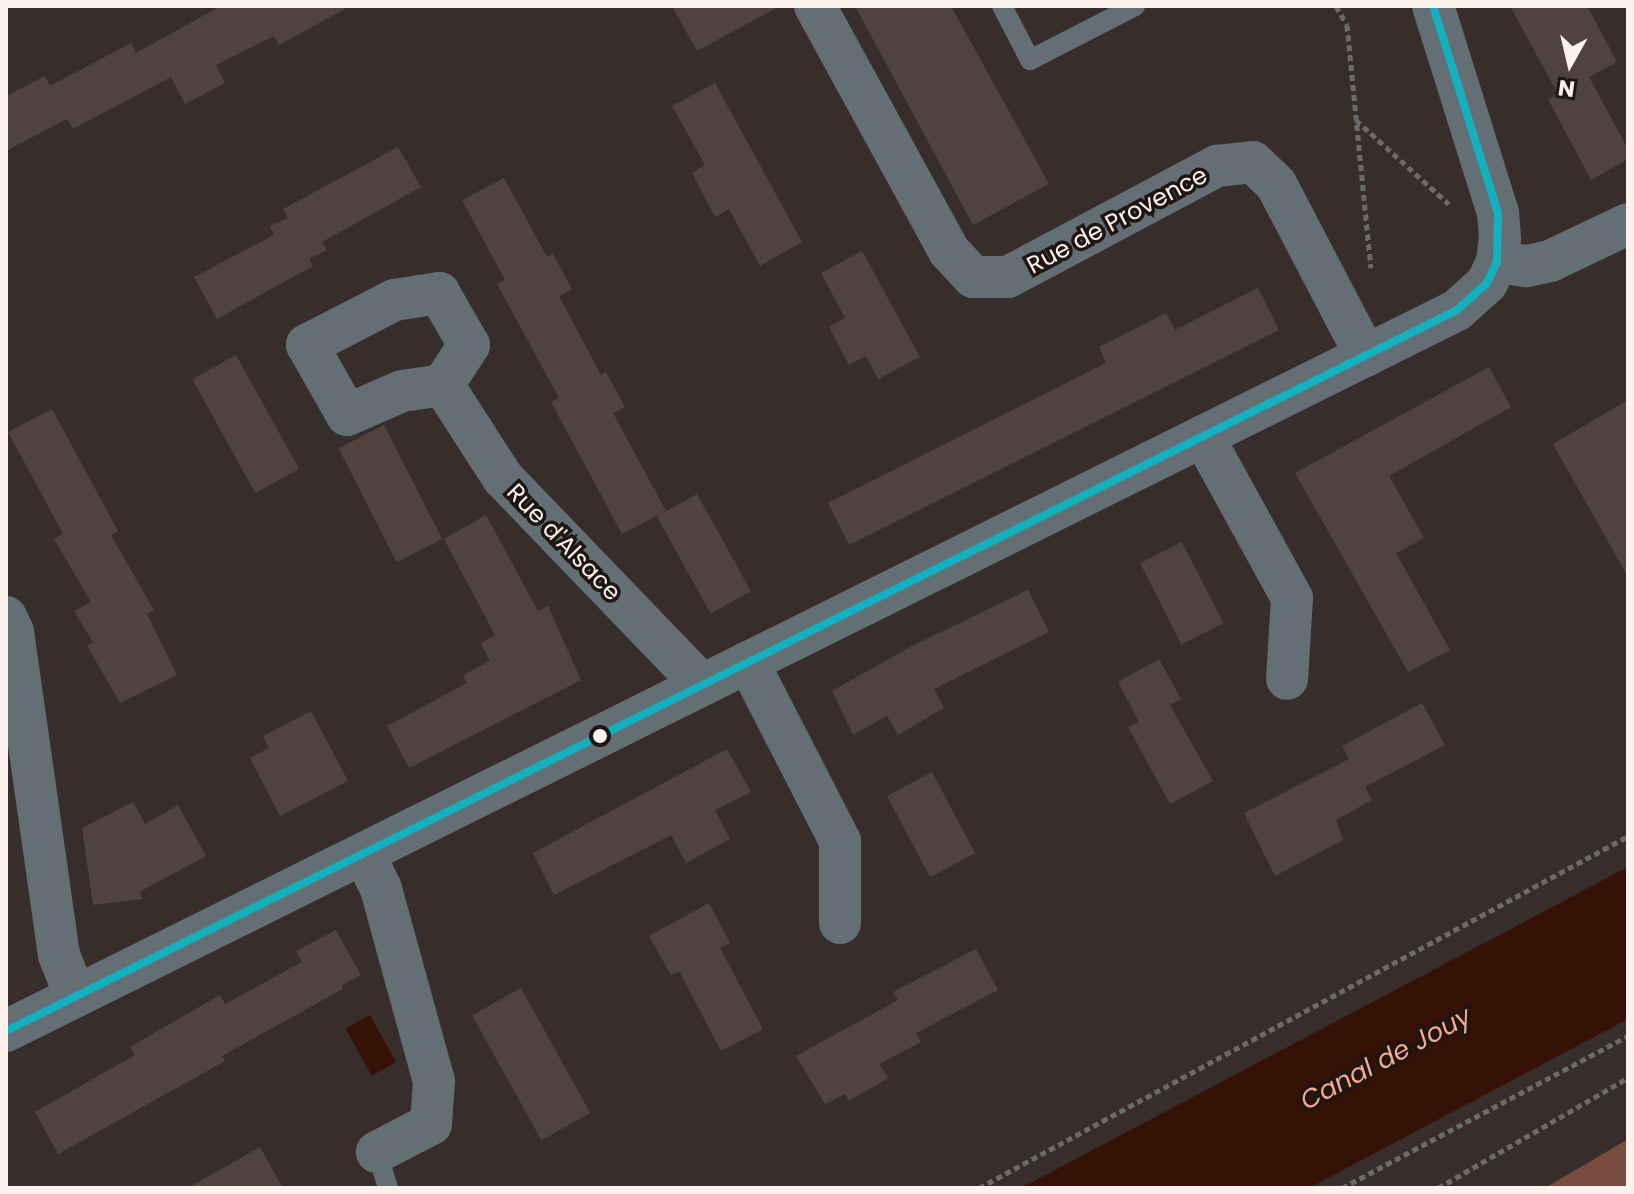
<!DOCTYPE html>
<style>
body{margin:0}
#map{position:relative;width:1634px;height:1194px;overflow:hidden;background:#372e2b;font-family:Poppins,sans-serif}
div>[style]{position:absolute}
[style*='--x']{left:calc(var(--x)*1px);top:calc(var(--y)*1px);width:calc(var(--w)*1px);rotate:calc(var(--a)*1deg)}
.forest>*{inset:0;background:#774c3e}
.water>*{inset:0;background:#361105;transform-origin:0 0}
.building>*{inset:0;background:#50433f;transform-origin:0 0}
.path>*{height:5px;margin-top:-2.5px;transform-origin:0;background:repeating-linear-gradient(90deg,#696b6d 0 6px,transparent 0 10px)}
.service>*{height:20px;margin:-10px;padding:0 10px;transform-origin:10px;border-radius:10px;background:#646f75}
.minor>*{height:42px;margin:-21px;padding:0 21px;transform-origin:21px;border-radius:21px;background:#646f75}
.bus-1>*{height:8px;margin:-4px;padding:0 4px;transform-origin:4px;border-radius:4px;background:#13b0be}
.dots>*{width:22px;height:22px;translate:-50% -50%;box-sizing:border-box;border:4px solid #1e1613;border-radius:50%}
span{translate:-50% -50%;white-space:nowrap;text-align:center;line-height:1.15;-webkit-text-stroke:7px #1e1613;paint-order:stroke}
.street-label{font-size:24px;color:#fdf1ed}
.water-label{font-size:26px;color:#f6a98e;font-style:italic}
.frame{position:absolute;inset:0;border:8px solid #fdf1ed;pointer-events:none}
.north{position:absolute;left:1530px;top:24px;width:80px;height:80px;-webkit-text-stroke:6px #1e1613;paint-order:stroke;rotate:188deg;font-size:22px;font-weight:700;line-height:32px;text-align:center;color:#fdf1ed}
.north::after{content:'';display:block;margin:auto;width:28px;height:36px;background:#fdf1ed;clip-path:polygon(50% 0,100% 100%,50% 72%,0 100%)}
</style>
<div id="map">
<div class="forest">
<i style="clip-path:polygon(1628px 1139px,1628px 1188px,1545px 1188px)"></i>
</div>
<div class="water">
<i style="clip-path:polygon(1628px 867px,1628px 1019px,1309px 1188px,1021px 1188px)"></i>
<i style="left:370px;top:1015px;width:54px;height:28px;rotate:61deg"></i>
</div>
<div class="building">
<i style="clip-path:polygon(221px 6px,350px 6px,279px 45px,274px 36px,216px 65px,225px 83px,185px 104px,171px 77px,73px 129px,67px 119px,6px 151px,6px 96px,45px 76px,50px 86px,131px 43px,136px 53px)"></i>
<i style="clip-path:polygon(672px 6px,780px 6px,697px 51px)"></i>
<i style="clip-path:polygon(855px 6px,951px 6px,1049px 184px,973px 225px)"></i>
<i style="clip-path:polygon(1510px 6px,1587px 6px,1617px 62px,1589px 77px,1628px 149px,1628px 159px,1591px 180px,1548px 99px,1558px 94px)"></i>
<i style="clip-path:polygon(715px 83px,802px 242px,760px 266px,729px 209px,715px 217px,692px 173px,705px 165px,672px 106px)"></i>
<i style="clip-path:polygon(398px 147px,421px 187px,322px 242px,327px 250px,309px 259px,313px 266px,217px 319px,194px 277px,274px 235px,270px 226px,288px 218px,283px 209px)"></i>
<i style="clip-path:polygon(504px 178px,547px 257px,553px 254px,572px 289px,559px 296px,601px 375px,606px 372px,625px 407px,613px 413px,666px 511px,622px 534px,551px 402px,559px 398px,497px 284px,505px 280px,462px 200px)"></i>
<i style="clip-path:polygon(862px 251px,920px 357px,878px 379px,866px 356px,849px 365px,829px 327px,845px 318px,821px 273px)"></i>
<i style="clip-path:polygon(1258px 288px,1279px 330px,849px 545px,828px 503px,1106px 363px,1099px 347px,1166px 313px,1175px 330px)"></i>
<i style="left:236px;top:355px;width:130px;height:50px;rotate:61deg"></i>
<i style="clip-path:polygon(1489px 367px,1511px 407px,1389px 476px,1424px 538px,1396px 553px,1450px 650px,1408px 672px,1295px 473px)"></i>
<i style="clip-path:polygon(1628px 400px,1628px 577px,1553px 444px)"></i>
<i style="clip-path:polygon(52px 409px,118px 531px,111px 535px,154px 610px,147px 614px,177px 675px,120px 703px,87px 646px,93px 642px,74px 611px,91px 602px,54px 539px,63px 534px,8px 432px)"></i>
<i style="left:384px;top:425px;width:128px;height:51px;rotate:63deg"></i>
<i style="left:697px;top:494px;width:111px;height:46px;rotate:61deg"></i>
<i style="clip-path:polygon(486px 515px,538px 611px,548px 606px,581px 680px,409px 768px,387px 726px,467px 683px,463px 675px,490px 661px,481px 643px,495px 635px,444px 539px)"></i>
<i style="left:1182px;top:542px;width:91px;height:47px;rotate:63deg"></i>
<i style="clip-path:polygon(1028px 590px,1049px 632px,934px 689px,944px 708px,898px 735px,887px 716px,853px 735px,832px 691px,912px 646px)"></i>
<i style="clip-path:polygon(1159px 659px,1181px 699px,1170px 705px,1213px 781px,1170px 804px,1128px 727px,1139px 722px,1118px 682px)"></i>
<i style="clip-path:polygon(1422px 703px,1445px 745px,1365px 787px,1372px 800px,1336px 820px,1343px 840px,1275px 876px,1244px 813px,1349px 759px,1342px 746px)"></i>
<i style="clip-path:polygon(311px 711px,348px 781px,280px 816px,250px 758px,269px 748px,263px 736px)"></i>
<i style="clip-path:polygon(727px 749px,751px 792px,715px 810px,730px 839px,686px 863px,671px 835px,554px 895px,533px 853px)"></i>
<i style="left:932px;top:772px;width:92px;height:51px;rotate:62deg"></i>
<i style="clip-path:polygon(133px 802px,145px 824px,178px 805px,206px 856px,139px 892px,143px 899px,93px 905px,82px 828px)"></i>
<i style="clip-path:polygon(709px 903px,730px 943px,720px 948px,763px 1029px,721px 1051px,679px 971px,671px 975px,649px 936px)"></i>
<i style="clip-path:polygon(336px 930px,361px 975px,342px 985px,343px 989px,222px 1056px,225px 1061px,58px 1154px,35px 1112px,135px 1055px,130px 1047px,220px 995px,225px 1004px,302px 962px,296px 951px)"></i>
<i style="clip-path:polygon(976px 949px,998px 990px,916px 1033px,921px 1042px,879px 1064px,888px 1078px,849px 1101px,845px 1094px,825px 1104px,796px 1056px,898px 1000px,893px 992px)"></i>
<i style="left:521px;top:988px;width:143px;height:56px;rotate:61deg"></i>
<i style="clip-path:polygon(260px 1147px,283px 1188px,188px 1188px)"></i>
</div>
<div class="path">
<i style="--x:1336;--y:6;--w:22;--a:60"></i>
<i style="--x:1347;--y:25;--w:244;--a:84.4"></i>
<i style="--x:1356;--y:120;--w:125;--a:42.1"></i>
<i style="--x:979;--y:1188;--w:738;--a:-28.47"></i>
<i style="--x:1342;--y:1188;--w:324;--a:-28"></i>
<i style="--x:1438;--y:1188;--w:220;--a:-30.1"></i>
</div>
<div class="service">
<i style="--x:1002;--y:6;--w:61;--a:62.6"></i>
<i style="--x:1030;--y:60;--w:118;--a:-27.2"></i>
<i style="--x:377;--y:1152;--w:38;--a:73"></i>
</div>
<div class="minor">
<i style="--x:815;--y:6;--w:279;--a:61.3"></i>
<i style="--x:949;--y:251;--w:35;--a:47"></i>
<i style="--x:973;--y:277;--w:35;--a:0"></i>
<i style="--x:1008;--y:277;--w:237;--a:-28"></i>
<i style="--x:1217;--y:166;--w:36;--a:-6"></i>
<i style="--x:1253;--y:162;--w:32;--a:44"></i>
<i style="--x:1276;--y:184;--w:194;--a:62.4"></i>
<i style="--x:1497;--y:262;--w:30;--a:8"></i>
<i style="--x:1527;--y:266;--w:24;--a:-12"></i>
<i style="--x:1550;--y:261;--w:86;--a:-25.4"></i>
<i style="--x:439;--y:293;--w:60;--a:60"></i>
<i style="--x:469;--y:345;--w:48;--a:123"></i>
<i style="--x:443;--y:385;--w:41;--a:171.7"></i>
<i style="--x:402;--y:391;--w:60;--a:156.4"></i>
<i style="--x:347;--y:415;--w:81;--a:-119.7"></i>
<i style="--x:307;--y:345;--w:98;--a:-27.3"></i>
<i style="--x:394;--y:300;--w:46;--a:-8.8"></i>
<i style="--x:443;--y:385;--w:111;--a:57.2"></i>
<i style="--x:503;--y:478;--w:287;--a:46.1"></i>
<i style="--x:1203;--y:436;--w:185;--a:61.2"></i>
<i style="--x:1292;--y:598;--w:81;--a:93.5"></i>
<i style="--x:6;--y:617;--w:17;--a:65"></i>
<i style="--x:13;--y:632;--w:326;--a:81.9"></i>
<i style="--x:59;--y:955;--w:44;--a:68.7"></i>
<i style="--x:748;--y:662;--w:201;--a:62.8"></i>
<i style="--x:840;--y:841;--w:82;--a:90"></i>
<i style="--x:364;--y:854;--w:39;--a:64"></i>
<i style="--x:381;--y:889;--w:199;--a:74.6"></i>
<i style="--x:434;--y:1081;--w:43;--a:94"></i>
<i style="--x:431;--y:1124;--w:61;--a:152.6"></i>
<i style="--x:6;--y:1031;--w:1620;--a:-26.42"></i>
<i style="--x:1457;--y:310;--w:40;--a:-42"></i>
<i style="--x:1487;--y:283;--w:23;--a:-65"></i>
<i style="--x:1497;--y:262;--w:23;--a:-83"></i>
<i style="--x:1500;--y:239;--w:26;--a:-94"></i>
<i style="--x:1498;--y:213;--w:217;--a:-107.4"></i>
</div>
<div class="bus-1">
<i style="--x:6;--y:1031;--w:1620;--a:-26.42"></i>
<i style="--x:1457;--y:310;--w:40;--a:-42"></i>
<i style="--x:1487;--y:283;--w:23;--a:-65"></i>
<i style="--x:1497;--y:262;--w:49;--a:-88.8"></i>
<i style="--x:1498;--y:213;--w:217;--a:-107.4"></i>
</div>
<div class="dots">
<i style="left:600px;top:736px;background:#fdf1ed"></i>
</div>
<div class="street-label">
<span style="left:1117px;top:220px;rotate:-28deg">Rue de Provence</span>
<span style="left:564px;top:542px;rotate:46deg">Rue d'Alsace</span>
</div>
<div class="water-label">
<span style="left:1386px;top:1059px;rotate:-28deg">Canal de Jouy</span>
</div>
<div class="frame"></div>
<div class="north">N</div>
</div>
